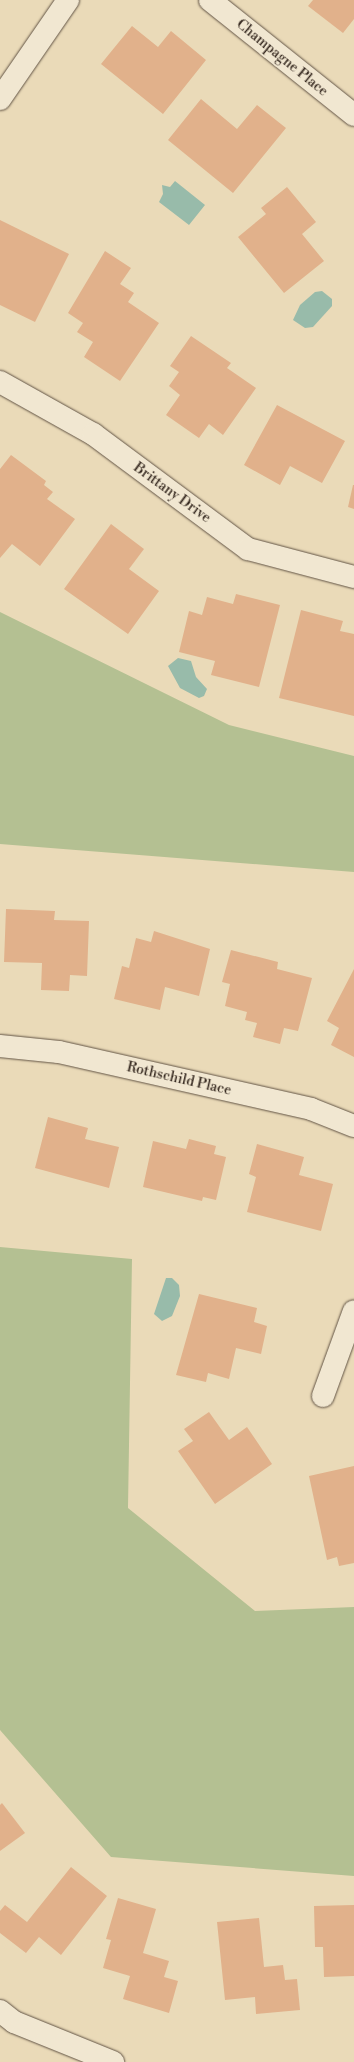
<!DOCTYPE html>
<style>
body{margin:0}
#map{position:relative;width:354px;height:2062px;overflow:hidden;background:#eadab8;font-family:"Libre Bodoni",serif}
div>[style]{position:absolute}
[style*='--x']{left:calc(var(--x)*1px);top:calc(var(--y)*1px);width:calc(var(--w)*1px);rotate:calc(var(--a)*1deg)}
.green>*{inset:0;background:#b4c092}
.water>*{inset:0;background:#98bbaa}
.building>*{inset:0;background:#e1b18b}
.roads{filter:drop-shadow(0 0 1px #625445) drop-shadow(0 0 1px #625445)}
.minor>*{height:22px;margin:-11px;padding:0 11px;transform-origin:11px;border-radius:11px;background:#f1e7d1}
span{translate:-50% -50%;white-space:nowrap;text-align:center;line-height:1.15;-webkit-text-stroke:3px #f1e7d1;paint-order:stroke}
.street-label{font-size:14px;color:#35281f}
</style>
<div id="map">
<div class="green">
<i style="clip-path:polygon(0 612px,229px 725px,354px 756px,354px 872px,0 844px)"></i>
<i style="clip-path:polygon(0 1247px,132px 1259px,128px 1508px,255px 1611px,354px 1607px,354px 1876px,111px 1857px,0 1730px)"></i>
</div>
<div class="water">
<i style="clip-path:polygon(175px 181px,205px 205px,189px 225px,159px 202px,163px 194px,162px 185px,170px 187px)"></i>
<i style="clip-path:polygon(322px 291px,332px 299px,332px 306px,313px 327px,305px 328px,293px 320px,300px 305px,315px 292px)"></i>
<i style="clip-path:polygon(178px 658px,191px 661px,196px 677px,207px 689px,204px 696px,199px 698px,180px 688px,168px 666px)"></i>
<i style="clip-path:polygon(166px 1278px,172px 1278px,179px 1285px,180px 1296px,172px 1316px,162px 1321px,154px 1314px)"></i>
</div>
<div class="building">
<i style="clip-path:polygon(313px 0,354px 0,354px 19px,343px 33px,308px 6px)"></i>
<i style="clip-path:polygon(132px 26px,158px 47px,171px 31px,206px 60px,163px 114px,101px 64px)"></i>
<i style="clip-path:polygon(201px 99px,237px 129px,257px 105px,286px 128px,233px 193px,168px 140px)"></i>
<i style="clip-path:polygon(287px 187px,316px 222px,302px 234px,324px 261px,284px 293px,238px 237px,266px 214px,261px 208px)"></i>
<i style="clip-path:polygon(0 220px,69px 254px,35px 322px,0 305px)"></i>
<i style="clip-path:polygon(105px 251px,131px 268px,120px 284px,134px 293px,128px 302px,159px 323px,120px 381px,84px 357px,93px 342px,77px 332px,83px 323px,68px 313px)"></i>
<i style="clip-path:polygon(191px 336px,231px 363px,227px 368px,256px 388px,223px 435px,209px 424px,199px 438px,166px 415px,180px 395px,169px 386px,179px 372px,170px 366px)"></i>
<i style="clip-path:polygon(277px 405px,345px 441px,322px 483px,290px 466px,280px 485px,244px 465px)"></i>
<i style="clip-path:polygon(11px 455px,46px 481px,44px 485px,53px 492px,47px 499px,75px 519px,40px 566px,12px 544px,0 558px,0 469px)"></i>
<i style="clip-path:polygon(353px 485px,354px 485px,354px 509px,348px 507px)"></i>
<i style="clip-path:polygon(111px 524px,144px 549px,129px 569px,159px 591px,128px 634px,64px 589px)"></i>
<i style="clip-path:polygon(236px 594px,280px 605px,259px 687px,211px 675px,215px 661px,179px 652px,189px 611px,202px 615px,207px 597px,233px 604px)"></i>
<i style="clip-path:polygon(301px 610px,343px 621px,340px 631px,354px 634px,354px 716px,279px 698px)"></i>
<i style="clip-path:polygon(6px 909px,55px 911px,54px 920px,89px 921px,87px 976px,70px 975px,69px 991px,41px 990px,42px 963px,4px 962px)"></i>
<i style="clip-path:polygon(154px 931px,210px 949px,199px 996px,165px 987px,160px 1010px,114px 999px,122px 966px,129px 968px,136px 938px,151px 942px)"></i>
<i style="clip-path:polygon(231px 950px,278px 962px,277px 969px,312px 978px,298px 1031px,284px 1028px,280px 1044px,253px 1037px,257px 1023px,245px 1020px,247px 1012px,225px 1006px,230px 984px,222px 982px)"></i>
<i style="clip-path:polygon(354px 969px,354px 1057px,331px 1045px,339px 1028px,327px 1021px)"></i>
<i style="clip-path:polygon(48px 1117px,88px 1128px,85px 1139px,119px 1147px,109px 1188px,35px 1168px)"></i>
<i style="clip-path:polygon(189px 1139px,216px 1146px,214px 1154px,226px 1157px,216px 1200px,203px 1197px,202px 1201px,143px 1187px,153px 1141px,186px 1149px)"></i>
<i style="clip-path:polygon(257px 1144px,304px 1157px,299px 1175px,333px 1184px,321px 1231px,247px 1212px,256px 1177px,249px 1174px)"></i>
<i style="clip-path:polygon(199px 1294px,257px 1308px,254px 1322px,267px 1326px,261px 1354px,236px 1348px,229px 1379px,208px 1373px,206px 1382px,176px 1375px)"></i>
<i style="clip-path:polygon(209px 1412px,229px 1440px,247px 1427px,272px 1464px,215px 1504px,178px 1451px,193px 1441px,184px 1429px)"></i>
<i style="clip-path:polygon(354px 1466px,354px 1563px,339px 1566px,337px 1557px,327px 1560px,309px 1476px)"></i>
<i style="clip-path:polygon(2px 1803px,25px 1833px,0 1851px,0 1805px)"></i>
<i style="clip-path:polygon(71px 1867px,107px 1896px,61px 1955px,39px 1937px,26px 1953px,0 1933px,0 1911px,5px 1905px,27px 1922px)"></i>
<i style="clip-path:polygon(118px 1898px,156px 1909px,143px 1953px,169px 1961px,164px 1977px,178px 1981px,169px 2013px,123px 1999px,130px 1976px,103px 1968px,111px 1940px,106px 1939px)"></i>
<i style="clip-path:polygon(354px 1905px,354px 1976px,324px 1977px,323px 1947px,315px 1947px,314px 1906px)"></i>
<i style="clip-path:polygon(259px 1918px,264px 1967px,283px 1965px,285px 1980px,297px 1979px,300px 2010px,256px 2014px,255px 1997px,225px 2000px,217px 1922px)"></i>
</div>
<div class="roads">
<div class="minor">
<i style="--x:210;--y:0;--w:184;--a:38.6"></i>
<i style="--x:0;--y:99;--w:120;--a:-55.5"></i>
<i style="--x:0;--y:382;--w:107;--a:29.2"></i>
<i style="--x:93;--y:434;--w:193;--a:36.6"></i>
<i style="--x:248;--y:549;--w:110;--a:14.8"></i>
<i style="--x:0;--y:1046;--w:59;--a:5.8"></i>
<i style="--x:59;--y:1052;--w:258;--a:12.7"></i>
<i style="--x:311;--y:1109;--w:46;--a:21.6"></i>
<i style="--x:323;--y:1396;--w:90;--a:-70"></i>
<i style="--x:0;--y:2011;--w:18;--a:38"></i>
<i style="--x:14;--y:2022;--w:107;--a:22"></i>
</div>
</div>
<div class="street-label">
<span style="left:282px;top:58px;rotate:39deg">Champagne Place</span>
<span style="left:172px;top:493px;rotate:36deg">Brittany Drive</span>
<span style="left:179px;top:1079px;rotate:13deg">Rothschild Place</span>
</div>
</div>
